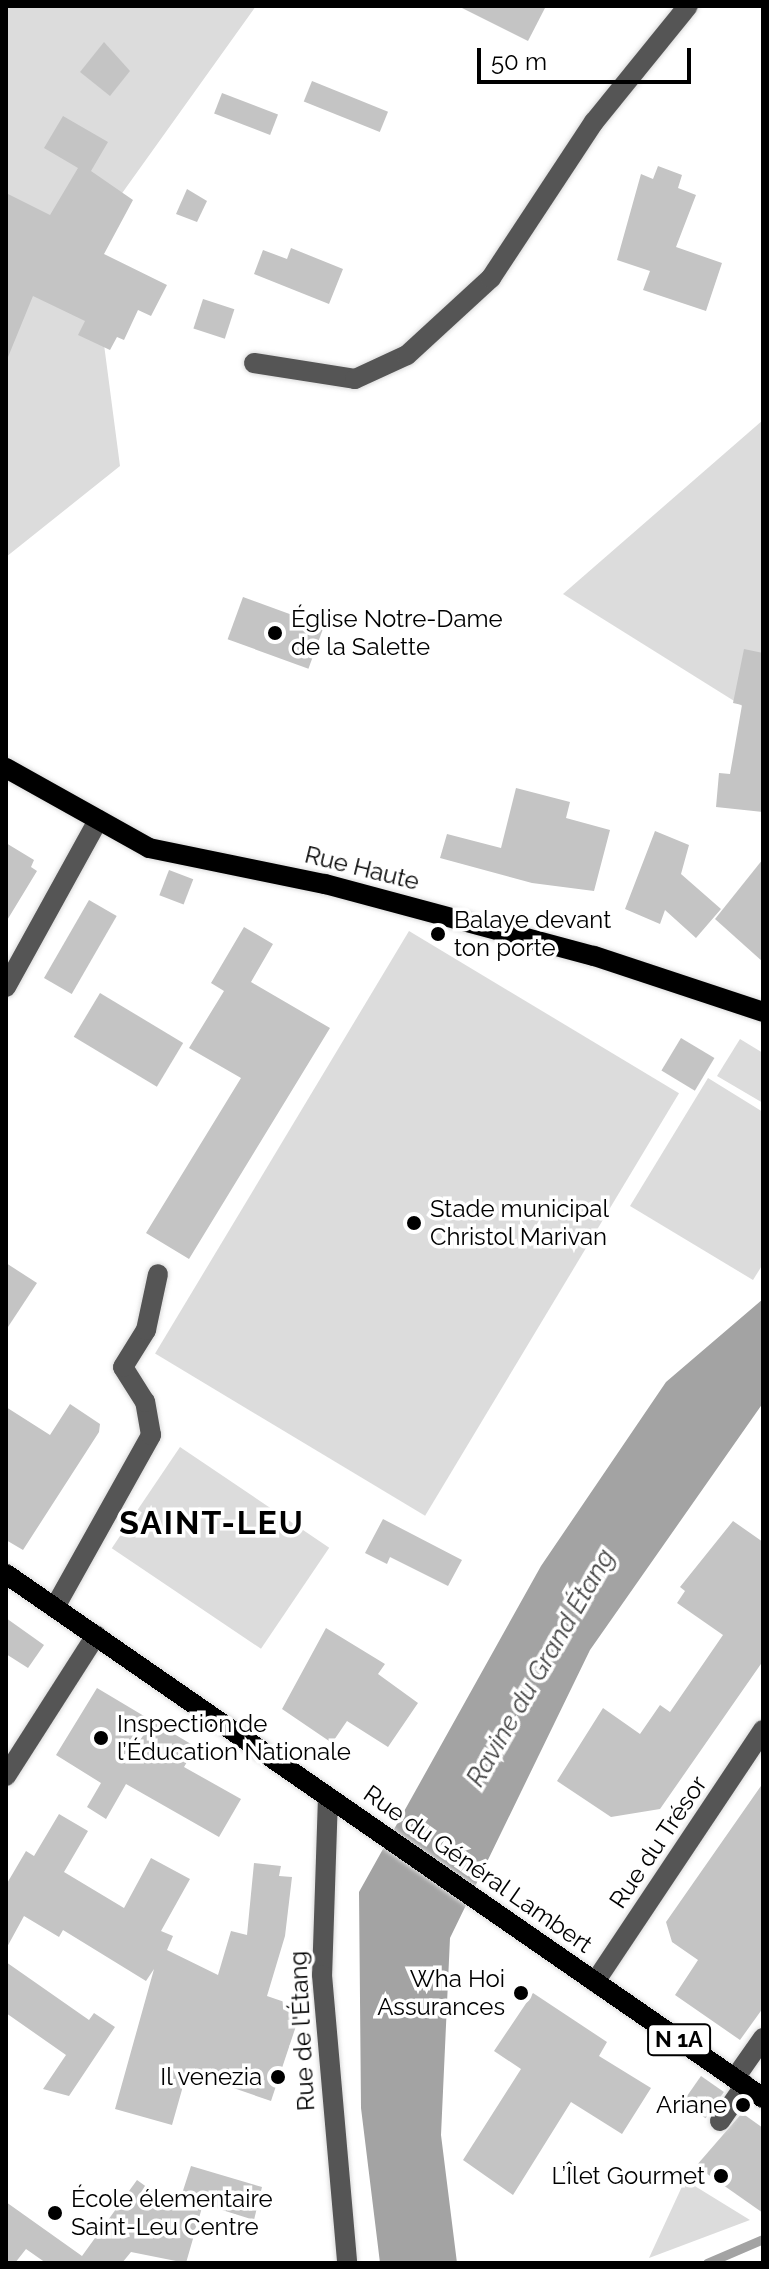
<!DOCTYPE html>
<meta charset="utf-8">
<style>
body{margin:0}
#map{position:relative;width:769px;height:2269px;overflow:hidden;background:#fff;font-family:Raleway,sans-serif}
div>[style]{position:absolute}
[style*='--x']{left:calc(var(--x)*1px);top:calc(var(--y)*1px);width:calc(var(--w)*1px);rotate:calc(var(--a)*1deg)}
.green>*{inset:0;background:#dcdcdc;transform-origin:0 0}
.water>*{inset:0;background:#a3a3a3}
.stream>*{height:9px;margin:-4.5px;padding:0 4.5px;transform-origin:4.5px;border-radius:4.5px;background:#a3a3a3}
.building>*{inset:0;background:#c4c4c4;transform-origin:0 0}
.roads{filter:drop-shadow(0 0 2px #dbdbdb) drop-shadow(0 0 2px #dbdbdb)}
.minor>*{height:20px;margin:-10px;padding:0 10px;transform-origin:10px;border-radius:10px;background:#555}
.major>*{height:20px;margin:-10px;padding:0 10px;transform-origin:10px;border-radius:10px;background:#000}
.dots>*{width:22px;height:22px;translate:-50% -50%;box-sizing:border-box;border:4px solid #fff;border-radius:50%}
span{translate:-50% -50%;white-space:nowrap;text-align:center;line-height:1.15;-webkit-text-stroke:7px #fff;paint-order:stroke}
.shield-label span{padding:2px 6px;background:#fff;border:2px solid;border-radius:6px;-webkit-text-stroke-width:0}
.shield-label{font-size:22px;color:#000;font-weight:700}
.poi-label{font-size:24px;color:#000}
.left{translate:0 -50%;text-align:left}
.right{translate:-100% -50%;text-align:right}
.street-label{font-size:24px;color:#000}
.water-label{font-size:26px;color:#444;font-style:italic}
.district-label{font-size:32px;color:#000;font-weight:700;letter-spacing:2px}
.frame{position:absolute;inset:0;border:8px solid #000;pointer-events:none}
.scale{position:absolute;left:477px;top:48px;width:214px;height:36px;box-sizing:border-box;border:4px solid #000;border-top:0;padding-left:10px;font-size:24px;line-height:28px;white-space:nowrap;color:#000;-webkit-text-stroke:6px #fff;paint-order:stroke}
</style>
<div id="map">
<div class="green">
<i style="clip-path:polygon(6px 6px,256px 6px,90px 238px,120px 466px,6px 557px)"></i>
<i style="clip-path:polygon(763px 420px,763px 719px,563px 594px)"></i>
<i style="left:409px;top:931px;width:315px;height:493px;rotate:31deg"></i>
<i style="clip-path:polygon(740px 1039px,763px 1053px,763px 1103px,717px 1076px)"></i>
<i style="clip-path:polygon(708px 1078px,763px 1112px,763px 1264px,753px 1280px,630px 1206px)"></i>
<i style="left:180px;top:1447px;width:180px;height:122px;rotate:34deg"></i>
<i style="clip-path:polygon(685px 2180px,750px 2220px,649px 2258px)"></i>
</div>
<div class="water">
<i style="clip-path:polygon(763px 1299px,763px 1403px,590px 1650px,450px 1938px,441px 2135px,457px 2263px,380px 2263px,361px 2108px,359px 1892px,541px 1566px,666px 1382px)"></i>
</div>
<div class="stream">
<i style="--x:707;--y:2263;--w:61;--a:-23.2"></i>
</div>
<div class="building">
<i style="clip-path:polygon(458px 6px,546px 6px,528px 41px)"></i>
<i style="clip-path:polygon(104px 42px,130px 71px,110px 96px,80px 72px)"></i>
<i style="left:312px;top:81px;width:82px;height:22px;rotate:22deg"></i>
<i style="left:222px;top:93px;width:60px;height:22px;rotate:21deg"></i>
<i style="clip-path:polygon(63px 116px,108px 142px,91px 171px,133px 200px,104px 254px,167px 285px,151px 316px,138px 310px,124px 340px,117px 337px,110px 350px,78px 335px,85px 321px,33px 296px,6px 362px,6px 193px,50px 215px,78px 168px,44px 148px)"></i>
<i style="clip-path:polygon(658px 166px,682px 175px,678px 188px,696px 195px,676px 247px,722px 263px,706px 311px,643px 290px,650px 271px,617px 260px,641px 174px,653px 179px)"></i>
<i style="clip-path:polygon(187px 189px,207px 201px,197px 222px,176px 214px)"></i>
<i style="clip-path:polygon(291px 248px,343px 269px,329px 304px,254px 274px,263px 250px,287px 259px)"></i>
<i style="left:203px;top:299px;width:33px;height:31px;rotate:18deg"></i>
<i style="left:243px;top:597px;width:86px;height:45px;rotate:20deg"></i>
<i style="clip-path:polygon(744px 649px,763px 653px,763px 812px,716px 807px,719px 773px,730px 774px,742px 705px,733px 703px)"></i>
<i style="clip-path:polygon(516px 788px,570px 802px,566px 818px,610px 830px,594px 891px,532px 883px,440px 858px,447px 834px,501px 848px)"></i>
<i style="clip-path:polygon(655px 831px,689px 845px,681px 874px,721px 909px,696px 938px,665px 910px,660px 924px,625px 909px)"></i>
<i style="clip-path:polygon(6px 843px,34px 860px,31px 867px,37px 871px,6px 922px)"></i>
<i style="clip-path:polygon(763px 859px,763px 962px,715px 919px)"></i>
<i style="left:169px;top:870px;width:26px;height:27px;rotate:21deg"></i>
<i style="left:89px;top:900px;width:32px;height:90px;rotate:30deg"></i>
<i style="clip-path:polygon(244px 927px,273px 944px,251px 982px,330px 1028px,189px 1259px,146px 1233px,241px 1078px,189px 1048px,224px 991px,211px 983px)"></i>
<i style="left:100px;top:993px;width:97px;height:51px;rotate:31deg"></i>
<i style="left:681px;top:1038px;width:39px;height:38px;rotate:31deg"></i>
<i style="clip-path:polygon(6px 1263px,37px 1283px,6px 1330px)"></i>
<i style="clip-path:polygon(70px 1404px,100px 1424px,99px 1432px,23px 1550px,6px 1540px,6px 1407px,50px 1435px)"></i>
<i style="clip-path:polygon(383px 1519px,462px 1560px,448px 1586px,390px 1557px,387px 1564px,365px 1553px)"></i>
<i style="clip-path:polygon(733px 1521px,763px 1542px,763px 1661px,660px 1809px,611px 1817px,557px 1781px,603px 1708px,640px 1734px,660px 1705px,670px 1712px,723px 1635px,677px 1603px,685px 1591px,680px 1587px)"></i>
<i style="clip-path:polygon(6px 1618px,44px 1645px,28px 1668px,6px 1654px)"></i>
<i style="clip-path:polygon(326px 1628px,385px 1664px,378px 1674px,418px 1703px,388px 1747px,347px 1721px,332px 1743px,282px 1709px)"></i>
<i style="clip-path:polygon(97px 1688px,196px 1747px,184px 1767px,241px 1799px,219px 1837px,126px 1784px,106px 1819px,87px 1807px,101px 1783px,56px 1755px)"></i>
<i style="clip-path:polygon(763px 1783px,763px 2008px,740px 2040px,675px 1995px,698px 1960px,672px 1942px,666px 1922px)"></i>
<i style="clip-path:polygon(59px 1814px,88px 1831px,64px 1872px,124px 1908px,151px 1858px,190px 1879px,161px 1931px,173px 1936px,167px 1950px,218px 1975px,231px 1931px,247px 1935px,254px 1863px,281px 1866px,279px 1876px,292px 1877px,285px 1936px,267px 1996px,302px 2008px,271px 2101px,187px 2072px,172px 2125px,115px 2109px,154px 1969px,146px 1981px,63px 1930px,59px 1937px,24px 1916px,6px 1949px,6px 1885px,26px 1851px,34px 1856px)"></i>
<i style="clip-path:polygon(6px 1962px,89px 2020px,94px 2013px,115px 2027px,69px 2096px,43px 2089px,66px 2055px,6px 2013px)"></i>
<i style="clip-path:polygon(533px 1993px,607px 2042px,599px 2056px,651px 2088px,622px 2134px,571px 2102px,513px 2195px,463px 2160px,521px 2069px,494px 2051px)"></i>
<i style="left:701px;top:2076px;width:28px;height:32px;rotate:35deg"></i>
<i style="clip-path:polygon(742px 2113px,763px 2128px,763px 2213px,696px 2166px)"></i>
<i style="clip-path:polygon(191px 2166px,262px 2187px,254px 2220px,203px 2204px,186px 2263px,131px 2252px,122px 2263px,46px 2263px,26px 2249px,15px 2263px,6px 2263px,6px 2202px,82px 2256px,137px 2180px,177px 2209px)"></i>
</div>
<div class="roads">
<div class="minor">
<i style="--x:254;--y:363;--w:102;--a:9"></i>
<i style="--x:355;--y:379;--w:57;--a:-24.8"></i>
<i style="--x:407;--y:355;--w:114;--a:-42.5"></i>
<i style="--x:491;--y:278;--w:187;--a:-56.6"></i>
<i style="--x:594;--y:122;--w:149;--a:-51"></i>
<i style="--x:6;--y:987;--w:191;--a:-61.1"></i>
<i style="--x:55;--y:1607;--w:197;--a:-60.8"></i>
<i style="--x:151;--y:1435;--w:34;--a:-100"></i>
<i style="--x:145;--y:1402;--w:41;--a:-122.2"></i>
<i style="--x:123;--y:1367;--w:44;--a:-58.1"></i>
<i style="--x:146;--y:1330;--w:57;--a:-77.9"></i>
<i style="--x:6;--y:1776;--w:167;--a:-57.4"></i>
<i style="--x:328;--y:1797;--w:178;--a:91.9"></i>
<i style="--x:322;--y:1975;--w:289;--a:85"></i>
<i style="--x:595;--y:1982;--w:303;--a:-56.3"></i>
<i style="--x:735;--y:2078;--w:49;--a:-55"></i>
<i style="--x:720;--y:2121;--w:44;--a:-55.2"></i>
</div>
<div class="major">
<i style="--x:6;--y:768;--w:164;--a:29.2"></i>
<i style="--x:149;--y:848;--w:180;--a:11.6"></i>
<i style="--x:325;--y:884;--w:278;--a:15"></i>
<i style="--x:594;--y:956;--w:178;--a:18.3"></i>
<i style="--x:6;--y:1574;--w:921;--a:34.69"></i>
</div>
</div>
<div class="dots">
<i style="left:275px;top:633px;background:#000"></i>
<i style="left:438px;top:934px;background:#000"></i>
<i style="left:414px;top:1223px;background:#000"></i>
<i style="left:101px;top:1738px;background:#000"></i>
<i style="left:521px;top:1993px;background:#000"></i>
<i style="left:278px;top:2077px;background:#000"></i>
<i style="left:743px;top:2105px;background:#000"></i>
<i style="left:721px;top:2176px;background:#000"></i>
<i style="left:55px;top:2213px;background:#000"></i>
</div>
<div class="shield-label">
<span style="left:679px;top:2040px">N 1A</span>
</div>
<div class="poi-label">
<span class="left" style="left:291px;top:633px">Église Notre-Dame<br>de la Salette</span>
<span class="left" style="left:454px;top:934px">Balaye devant<br>ton porte</span>
<span class="left" style="left:430px;top:1223px">Stade municipal<br>Christol Marivan</span>
<span class="left" style="left:117px;top:1738px">Inspection de<br>l’Éducation Nationale</span>
<span class="right" style="left:505px;top:1993px">Wha Hoi<br>Assurances</span>
<span class="right" style="left:262px;top:2077px">Il venezia</span>
<span class="right" style="left:727px;top:2105px">Ariane</span>
<span class="right" style="left:705px;top:2176px">L’Îlet Gourmet</span>
<span class="left" style="left:71px;top:2213px">École élementaire<br>Saint-Leu Centre</span>
</div>
<div class="street-label">
<span style="left:362px;top:868px;rotate:14deg">Rue Haute</span>
<span style="left:658px;top:1842px;rotate:-56deg">Rue du Trésor</span>
<span style="left:478px;top:1869px;rotate:35deg">Rue du Général Lambert</span>
<span style="left:302px;top:2031px;rotate:-93deg">Rue de l'Étang</span>
</div>
<div class="water-label">
<span style="left:541px;top:1668px;rotate:-60deg">Ravine du Grand Étang</span>
</div>
<div class="district-label">
<span style="left:212px;top:1523px">SAINT-LEU</span>
</div>
<div class="frame"></div>
<div class="scale">50 m</div>
</div>
